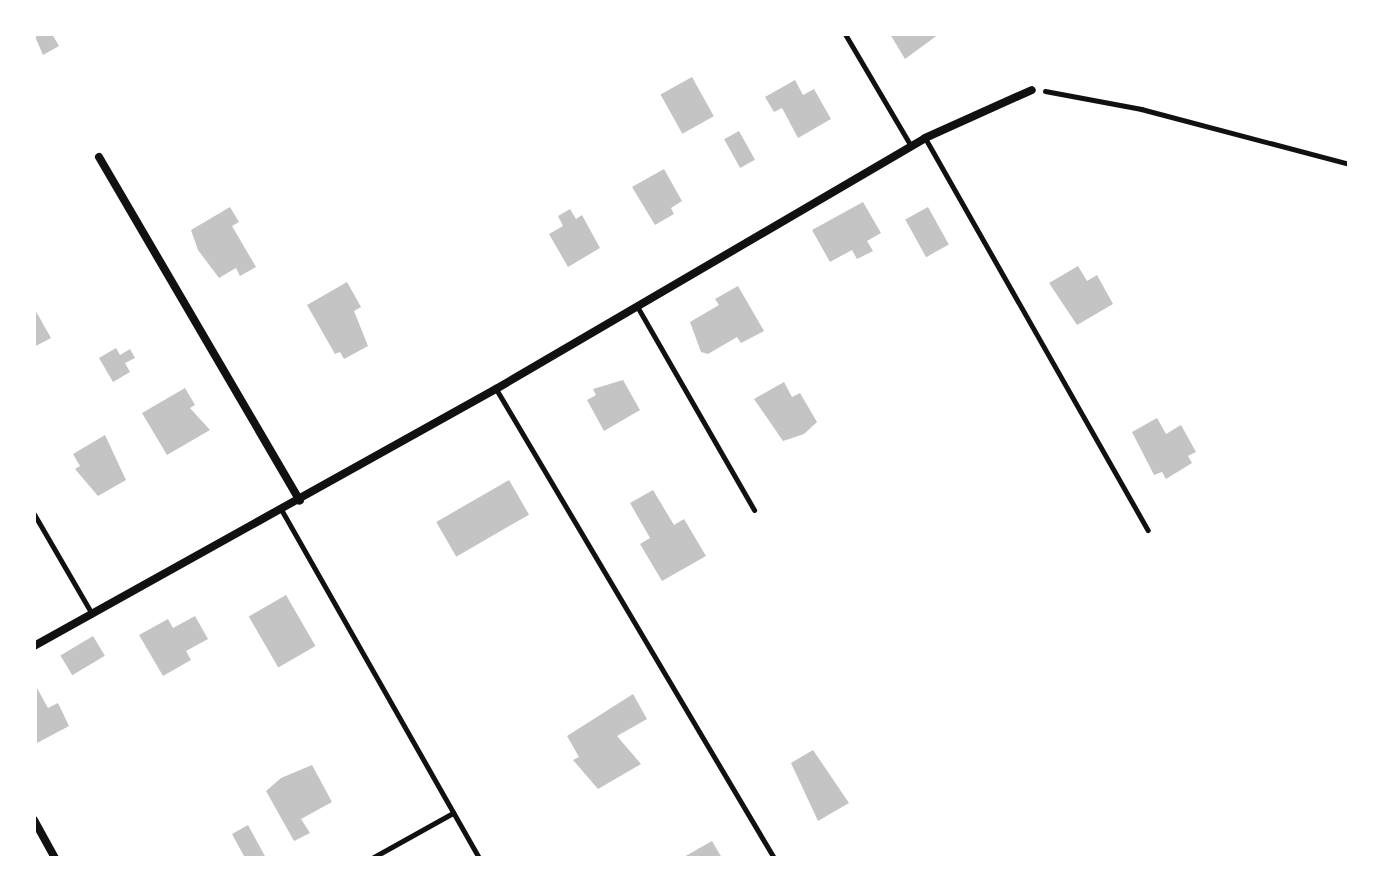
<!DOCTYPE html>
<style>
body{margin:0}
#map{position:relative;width:1383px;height:892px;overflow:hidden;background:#fff;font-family:"IBM Plex Sans",sans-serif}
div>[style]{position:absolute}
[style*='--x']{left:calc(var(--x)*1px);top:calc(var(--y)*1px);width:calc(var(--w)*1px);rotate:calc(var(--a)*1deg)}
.building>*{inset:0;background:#c4c4c4;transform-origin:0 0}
.path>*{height:5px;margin:-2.5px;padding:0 2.5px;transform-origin:2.5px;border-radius:2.5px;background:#111}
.service>*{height:5px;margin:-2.5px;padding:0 2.5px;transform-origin:2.5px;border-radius:2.5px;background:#111}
.minor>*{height:8px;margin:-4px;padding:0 4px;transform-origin:4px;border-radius:4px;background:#111}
span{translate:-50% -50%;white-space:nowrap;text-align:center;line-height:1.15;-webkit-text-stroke:8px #fff;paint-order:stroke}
.frame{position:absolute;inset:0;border:36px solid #fff;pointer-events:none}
</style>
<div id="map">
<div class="building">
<i style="clip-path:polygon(34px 34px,52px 34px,59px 46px,43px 55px)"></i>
<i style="clip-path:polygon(890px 34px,939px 34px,905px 59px)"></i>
<i style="left:692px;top:77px;width:45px;height:36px;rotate:61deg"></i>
<i style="clip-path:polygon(795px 80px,803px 95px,814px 89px,831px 119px,798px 138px,782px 108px,774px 112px,765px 97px)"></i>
<i style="left:739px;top:131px;width:33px;height:17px;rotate:61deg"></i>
<i style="clip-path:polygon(664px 169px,682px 201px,671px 208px,674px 214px,655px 225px,632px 187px)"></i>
<i style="clip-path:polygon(863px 202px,881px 233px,867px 241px,873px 251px,857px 259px,852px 250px,830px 262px,812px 230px)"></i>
<i style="clip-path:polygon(230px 207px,239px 222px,232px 226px,256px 267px,240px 276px,236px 268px,219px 278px,198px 250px,191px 230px)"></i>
<i style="left:928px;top:207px;width:43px;height:26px;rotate:61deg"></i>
<i style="clip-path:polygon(570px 209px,576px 219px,582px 215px,600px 248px,568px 267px,549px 234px,563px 226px,558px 216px)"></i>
<i style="clip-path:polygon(1078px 266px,1087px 281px,1097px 275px,1113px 304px,1077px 325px,1049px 283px)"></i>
<i style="clip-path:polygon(347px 282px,361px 307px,354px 311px,368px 346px,344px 359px,340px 352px,335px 354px,307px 305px)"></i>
<i style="clip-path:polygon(738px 286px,764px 331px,741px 343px,737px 337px,708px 354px,701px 352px,690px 322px,719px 305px,715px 299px)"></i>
<i style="clip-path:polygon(34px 308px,51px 338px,34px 347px)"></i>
<i style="clip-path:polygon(116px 348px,120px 355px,130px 349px,135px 358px,125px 363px,130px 372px,113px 382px,99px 358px)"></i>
<i style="clip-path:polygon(623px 380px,640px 410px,604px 431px,587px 400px,596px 395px,593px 389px)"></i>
<i style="clip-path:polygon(784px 382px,792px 397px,800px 393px,817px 422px,804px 434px,783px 441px,754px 399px)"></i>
<i style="clip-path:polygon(185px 388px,195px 405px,190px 408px,210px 430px,167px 455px,142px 413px)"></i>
<i style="clip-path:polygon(1157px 418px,1166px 434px,1181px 425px,1196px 452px,1188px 456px,1192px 463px,1166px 479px,1162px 472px,1154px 475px,1132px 432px)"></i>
<i style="clip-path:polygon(105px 435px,126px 480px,98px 496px,75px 469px,80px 466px,73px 454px)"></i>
<i style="left:509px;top:480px;width:40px;height:84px;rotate:60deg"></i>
<i style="clip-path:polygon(653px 490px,674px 525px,684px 519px,706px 556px,662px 581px,640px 544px,650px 538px,630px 503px)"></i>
<i style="left:286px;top:595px;width:59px;height:43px;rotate:60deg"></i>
<i style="clip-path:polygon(195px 616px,208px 639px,186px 651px,191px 660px,163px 676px,139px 635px,168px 619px,173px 628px)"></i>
<i style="left:93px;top:636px;width:23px;height:38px;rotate:59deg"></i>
<i style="clip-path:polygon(37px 688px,48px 708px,58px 703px,69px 726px,37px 743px)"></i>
<i style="clip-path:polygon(633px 694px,647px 719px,617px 736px,641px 764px,598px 789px,573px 760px,579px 757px,567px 736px)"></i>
<i style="clip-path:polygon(813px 750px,849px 803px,818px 821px,791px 763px)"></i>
<i style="clip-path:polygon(312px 765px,332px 802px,301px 819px,310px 833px,294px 841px,266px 791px,281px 778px)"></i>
<i style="clip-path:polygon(248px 825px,266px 858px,245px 858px,232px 834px)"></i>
<i style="clip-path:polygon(712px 841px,722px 858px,682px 858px)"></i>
</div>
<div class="path">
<i style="--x:1045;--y:91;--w:98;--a:10.6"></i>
<i style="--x:1141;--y:109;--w:215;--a:14.8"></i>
</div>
<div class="service">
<i style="--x:845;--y:34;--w:130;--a:59.5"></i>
<i style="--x:925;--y:138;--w:451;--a:60.4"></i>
<i style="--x:638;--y:308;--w:233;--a:60.1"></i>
<i style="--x:496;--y:389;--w:545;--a:59.34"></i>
<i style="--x:282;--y:511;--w:399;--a:60.4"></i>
<i style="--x:34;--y:514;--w:116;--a:59.9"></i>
<i style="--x:372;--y:858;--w:93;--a:-29.1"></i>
</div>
<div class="minor">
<i style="--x:99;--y:157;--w:398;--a:59.7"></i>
<i style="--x:34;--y:646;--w:529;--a:-29.09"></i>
<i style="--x:496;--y:389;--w:497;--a:-30.3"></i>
<i style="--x:925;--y:138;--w:117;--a:-24.2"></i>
<i style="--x:34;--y:820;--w:43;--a:61.1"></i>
</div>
<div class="frame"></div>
</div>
